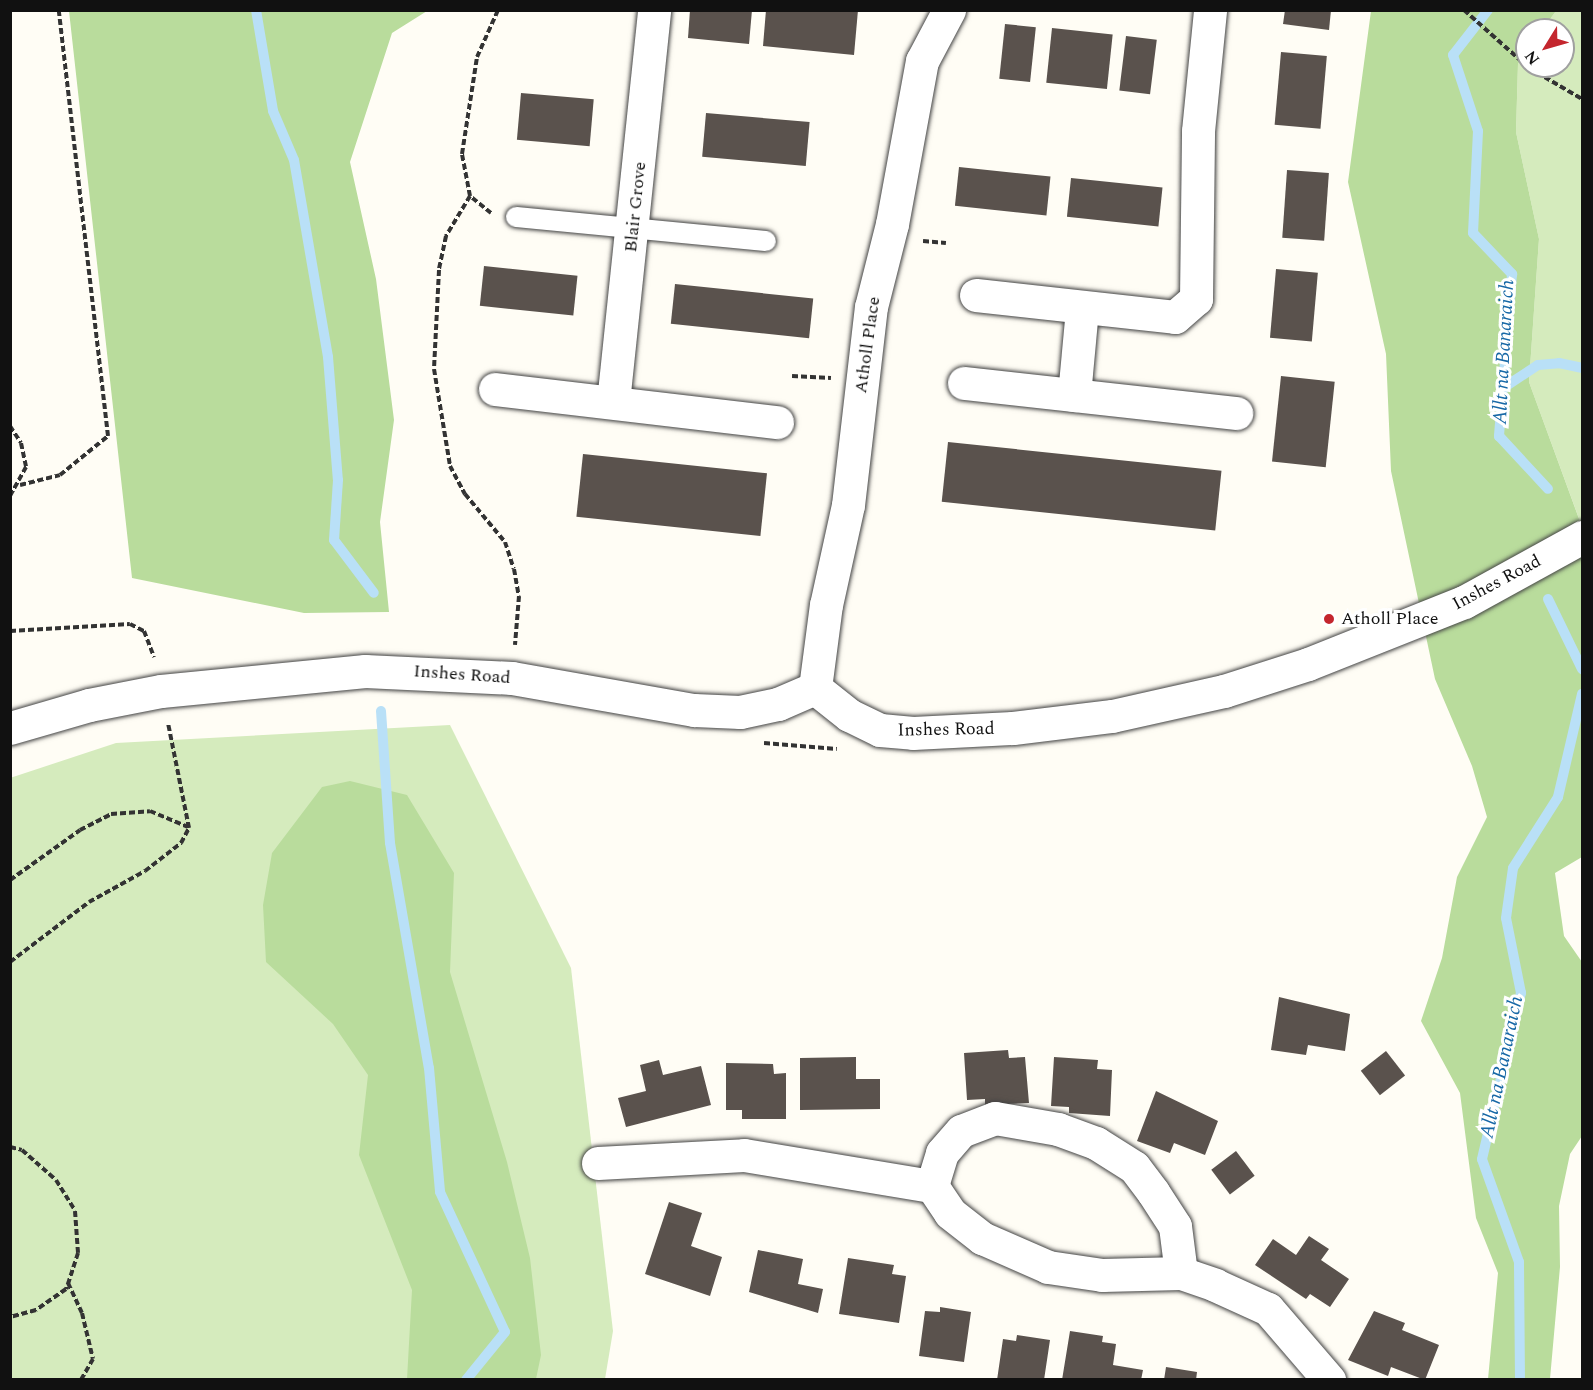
<!DOCTYPE html>
<style>
body{margin:0}
#map{position:relative;width:1593px;height:1390px;overflow:hidden;background:#fffdf5;font-family:Spectral,serif}
div>[style]{position:absolute}
[style*='--x']{left:calc(var(--x)*1px);top:calc(var(--y)*1px);width:calc(var(--w)*1px);rotate:calc(var(--a)*1deg)}
.green>*{inset:0;background:#d5ebbd}
.forest>*{inset:0;background:#b9dc9c}
.stream>*{height:10px;margin:-5px;padding:0 5px;transform-origin:5px;border-radius:5px;background:#b9e0f7}
.building>*{inset:0;background:#5a524d;transform-origin:0 0}
.path>*{height:4px;margin-top:-2px;transform-origin:0;background:repeating-linear-gradient(90deg,#333 0 6px,transparent 0 9px)}
.roads{filter:drop-shadow(0 0 2px #444) drop-shadow(0 0 2px #444)}
.service>*{height:20px;margin:-10px;padding:0 10px;transform-origin:10px;border-radius:10px;background:#fff}
.minor>*{height:33px;margin:-16.5px;padding:0 16.5px;transform-origin:16.5px;border-radius:16.5px;background:#fff}
.tertiary>*{height:33px;margin:-16.5px;padding:0 16.5px;transform-origin:16.5px;border-radius:16.5px;background:#fff}
.dots>*{width:16px;height:16px;translate:-50% -50%;box-sizing:border-box;border:3px solid #fff;border-radius:50%}
span{translate:-50% -50%;white-space:nowrap;text-align:center;line-height:1.15;-webkit-text-stroke:6px #fff;paint-order:stroke}
.street-label{font-size:18px;color:#111}
.poi-label{font-size:18px;color:#111}
.left{translate:0 -50%;text-align:left}
.water-label{font-size:20px;color:#1768a6;font-style:italic}
.frame{position:absolute;inset:0;border:12px solid #111;pointer-events:none}
.north{position:absolute;left:1515px;top:18px;width:60px;height:60px;box-sizing:border-box;background:#fff;border:2px solid #a0a0a0;border-radius:50%;rotate:233deg;font-size:16px;font-weight:700;line-height:24px;text-align:center;color:#111}
.north::after{content:'';display:block;margin:auto;width:21px;height:27px;background:#c4262e;clip-path:polygon(50% 0,100% 100%,50% 72%,0 100%)}
</style>
<div id="map">
<div class="green">
<i style="clip-path:polygon(1556px 11px,1582px 11px,1581px 524px,1529px 382px,1539px 239px,1516px 132px,1518px 64px,1527px 51px,1527px 66px,1563px 66px,1563px 30px,1542px 30px)"></i>
<i style="clip-path:polygon(450px 725px,571px 968px,613px 1331px,605px 1379px,11px 1379px,10px 778px,116px 743px)"></i>
</div>
<div class="forest">
<i style="clip-path:polygon(69px 11px,427px 11px,392px 33px,350px 162px,376px 279px,394px 420px,380px 522px,389px 612px,304px 613px,132px 578px)"></i>
<i style="clip-path:polygon(1371px 11px,1556px 11px,1542px 30px,1527px 30px,1527px 51px,1518px 64px,1516px 132px,1539px 239px,1529px 382px,1582px 527px,1582px 857px,1555px 873px,1564px 936px,1582px 962px,1582px 1136px,1570px 1154px,1559px 1206px,1560px 1267px,1550px 1379px,1488px 1379px,1498px 1273px,1476px 1218px,1460px 1093px,1421px 1021px,1442px 958px,1457px 877px,1487px 817px,1472px 766px,1435px 679px,1391px 471px,1386px 354px,1348px 182px)"></i>
<i style="clip-path:polygon(350px 781px,407px 795px,454px 873px,450px 972px,507px 1162px,530px 1258px,541px 1355px,536px 1379px,407px 1379px,412px 1290px,359px 1155px,368px 1075px,333px 1024px,266px 962px,263px 905px,272px 853px,322px 787px)"></i>
</div>
<div class="stream">
<i style="--x:256;--y:10;--w:102;--a:80.4"></i>
<i style="--x:273;--y:111;--w:53;--a:66.8"></i>
<i style="--x:294;--y:160;--w:200;--a:80.2"></i>
<i style="--x:328;--y:357;--w:123;--a:85.4"></i>
<i style="--x:338;--y:480;--w:60;--a:93.8"></i>
<i style="--x:334;--y:540;--w:66;--a:53"></i>
<i style="--x:1488;--y:10;--w:57;--a:127.9"></i>
<i style="--x:1453;--y:55;--w:80;--a:71.8"></i>
<i style="--x:1478;--y:131;--w:102;--a:92.8"></i>
<i style="--x:1473;--y:233;--w:57;--a:46.4"></i>
<i style="--x:1512;--y:274;--w:163;--a:94.6"></i>
<i style="--x:1499;--y:436;--w:72;--a:47.2"></i>
<i style="--x:1503;--y:388;--w:42;--a:-33.3"></i>
<i style="--x:1538;--y:365;--w:21;--a:-5"></i>
<i style="--x:1559;--y:363;--w:24;--a:12"></i>
<i style="--x:1548;--y:599;--w:78;--a:64.1"></i>
<i style="--x:381;--y:711;--w:132;--a:86.1"></i>
<i style="--x:390;--y:843;--w:228;--a:80.2"></i>
<i style="--x:429;--y:1068;--w:124;--a:84.9"></i>
<i style="--x:440;--y:1192;--w:154;--a:65.1"></i>
<i style="--x:505;--y:1332;--w:62;--a:129.1"></i>
<i style="--x:1520;--y:1380;--w:118;--a:-90.5"></i>
<i style="--x:1519;--y:1262;--w:109;--a:-109.8"></i>
<i style="--x:1482;--y:1159;--w:171;--a:-76.8"></i>
<i style="--x:1521;--y:993;--w:76;--a:-101.3"></i>
<i style="--x:1506;--y:918;--w:50;--a:-82"></i>
<i style="--x:1513;--y:868;--w:84;--a:-57.6"></i>
<i style="--x:1558;--y:797;--w:106;--a:-76.9"></i>
</div>
<div class="building">
<i style="clip-path:polygon(690px 10px,752px 10px,749px 44px,688px 38px)"></i>
<i style="clip-path:polygon(766px 10px,858px 10px,854px 55px,763px 46px)"></i>
<i style="clip-path:polygon(1285px 10px,1331px 10px,1329px 30px,1283px 24px)"></i>
<i style="left:1005px;top:24px;width:31px;height:55px;rotate:6deg"></i>
<i style="left:1052px;top:28px;width:61px;height:55px;rotate:6deg"></i>
<i style="left:1126px;top:36px;width:31px;height:55px;rotate:7deg"></i>
<i style="left:1281px;top:52px;width:46px;height:73px;rotate:5deg"></i>
<i style="left:521px;top:93px;width:73px;height:47px;rotate:5deg"></i>
<i style="left:706px;top:113px;width:104px;height:44px;rotate:5deg"></i>
<i style="left:959px;top:167px;width:92px;height:39px;rotate:6deg"></i>
<i style="left:1287px;top:170px;width:42px;height:68px;rotate:4deg"></i>
<i style="left:1071px;top:178px;width:92px;height:39px;rotate:6deg"></i>
<i style="left:484px;top:266px;width:94px;height:40px;rotate:6deg"></i>
<i style="left:1276px;top:269px;width:42px;height:69px;rotate:5deg"></i>
<i style="left:675px;top:284px;width:139px;height:40px;rotate:6deg"></i>
<i style="left:1281px;top:376px;width:54px;height:86px;rotate:6deg"></i>
<i style="left:948px;top:442px;width:275px;height:60px;rotate:6deg"></i>
<i style="left:583px;top:454px;width:185px;height:63px;rotate:6deg"></i>
<i style="clip-path:polygon(1279px 997px,1350px 1014px,1345px 1051px,1308px 1045px,1306px 1055px,1271px 1050px)"></i>
<i style="clip-path:polygon(1008px 1050px,1009px 1058px,1025px 1057px,1029px 1103px,985px 1105px,985px 1099px,967px 1100px,964px 1053px)"></i>
<i style="left:1386px;top:1051px;width:31px;height:32px;rotate:52deg"></i>
<i style="clip-path:polygon(856px 1057px,856px 1079px,880px 1079px,880px 1109px,800px 1110px,800px 1058px)"></i>
<i style="clip-path:polygon(1054px 1057px,1098px 1060px,1097px 1069px,1112px 1070px,1110px 1116px,1069px 1113px,1069px 1107px,1051px 1106px)"></i>
<i style="clip-path:polygon(659px 1060px,663px 1075px,701px 1066px,711px 1105px,626px 1127px,618px 1098px,646px 1091px,640px 1065px)"></i>
<i style="clip-path:polygon(726px 1063px,773px 1064px,774px 1074px,786px 1073px,786px 1119px,742px 1119px,742px 1110px,726px 1110px)"></i>
<i style="clip-path:polygon(1156px 1091px,1218px 1121px,1205px 1155px,1174px 1143px,1170px 1153px,1137px 1141px)"></i>
<i style="left:1236px;top:1151px;width:31px;height:31px;rotate:53deg"></i>
<i style="clip-path:polygon(669px 1202px,702px 1213px,691px 1246px,722px 1257px,710px 1296px,645px 1274px)"></i>
<i style="clip-path:polygon(1309px 1236px,1329px 1249px,1321px 1260px,1349px 1279px,1330px 1307px,1310px 1294px,1306px 1299px,1255px 1265px,1273px 1239px,1296px 1255px)"></i>
<i style="clip-path:polygon(758px 1250px,803px 1259px,798px 1284px,823px 1289px,818px 1313px,749px 1292px)"></i>
<i style="clip-path:polygon(848px 1258px,894px 1265px,892px 1274px,906px 1276px,899px 1323px,839px 1314px)"></i>
<i style="clip-path:polygon(940px 1307px,971px 1312px,964px 1362px,919px 1356px,925px 1311px,940px 1312px)"></i>
<i style="clip-path:polygon(1374px 1311px,1405px 1323px,1402px 1330px,1439px 1345px,1425px 1380px,1391px 1367px,1388px 1376px,1348px 1360px)"></i>
<i style="clip-path:polygon(1070px 1331px,1103px 1336px,1102px 1342px,1116px 1344px,1113px 1365px,1143px 1370px,1141px 1380px,1062px 1380px)"></i>
<i style="clip-path:polygon(1017px 1335px,1050px 1340px,1044px 1380px,997px 1380px,1003px 1339px,1016px 1341px)"></i>
<i style="clip-path:polygon(1166px 1367px,1197px 1372px,1196px 1380px,1164px 1380px)"></i>
</div>
<div class="path">
<i style="--x:1464;--y:10;--w:87;--a:41.7"></i>
<i style="--x:1529;--y:68;--w:61;--a:30.3"></i>
<i style="--x:470;--y:196;--w:43;--a:-100.8"></i>
<i style="--x:462;--y:154;--w:98;--a:-81.2"></i>
<i style="--x:477;--y:57;--w:51;--a:-65.9"></i>
<i style="--x:491;--y:213;--w:27;--a:-141"></i>
<i style="--x:470;--y:196;--w:47;--a:121"></i>
<i style="--x:446;--y:236;--w:35;--a:102"></i>
<i style="--x:439;--y:270;--w:99;--a:92.9"></i>
<i style="--x:434;--y:369;--w:98;--a:80.6"></i>
<i style="--x:450;--y:466;--w:32;--a:62"></i>
<i style="--x:465;--y:494;--w:62;--a:50.2"></i>
<i style="--x:505;--y:542;--w:28;--a:72"></i>
<i style="--x:514;--y:569;--w:27;--a:80"></i>
<i style="--x:519;--y:596;--w:49;--a:94.7"></i>
<i style="--x:923;--y:241;--w:23;--a:5"></i>
<i style="--x:792;--y:376;--w:39;--a:3"></i>
<i style="--x:10;--y:426;--w:20;--a:57"></i>
<i style="--x:21;--y:443;--w:25;--a:78"></i>
<i style="--x:26;--y:467;--w:33;--a:119"></i>
<i style="--x:20;--y:485;--w:41;--a:-14"></i>
<i style="--x:60;--y:475;--w:62;--a:-39.1"></i>
<i style="--x:108;--y:436;--w:429;--a:-96.6"></i>
<i style="--x:10;--y:631;--w:120;--a:-3.3"></i>
<i style="--x:130;--y:624;--w:16;--a:27"></i>
<i style="--x:144;--y:631;--w:28;--a:69"></i>
<i style="--x:764;--y:743;--w:73;--a:4.7"></i>
<i style="--x:10;--y:880;--w:86;--a:-35.5"></i>
<i style="--x:80;--y:830;--w:35;--a:-27"></i>
<i style="--x:111;--y:814;--w:39;--a:-4"></i>
<i style="--x:150;--y:811;--w:41;--a:22.8"></i>
<i style="--x:10;--y:962;--w:99;--a:-37.2"></i>
<i style="--x:89;--y:902;--w:64;--a:-29"></i>
<i style="--x:145;--y:871;--w:46;--a:-37.9"></i>
<i style="--x:181;--y:843;--w:17;--a:-62"></i>
<i style="--x:189;--y:828;--w:107;--a:-101.3"></i>
<i style="--x:10;--y:1147;--w:12;--a:14"></i>
<i style="--x:22;--y:1150;--w:45;--a:41.4"></i>
<i style="--x:56;--y:1180;--w:36;--a:58"></i>
<i style="--x:75;--y:1211;--w:42;--a:85.9"></i>
<i style="--x:78;--y:1253;--w:38;--a:108"></i>
<i style="--x:66;--y:1289;--w:37;--a:145"></i>
<i style="--x:36;--y:1310;--w:27;--a:165"></i>
<i style="--x:68;--y:1283;--w:33;--a:65"></i>
<i style="--x:82;--y:1313;--w:47;--a:76.6"></i>
<i style="--x:93;--y:1359;--w:24;--a:120"></i>
</div>
<div class="roads">
<div class="service">
<i style="--x:516;--y:217;--w:251;--a:5.5"></i>
</div>
<div class="minor">
<i style="--x:976;--y:295;--w:200;--a:6.3"></i>
<i style="--x:1175;--y:317;--w:28;--a:-41"></i>
<i style="--x:1196;--y:299;--w:168;--a:-89.3"></i>
<i style="--x:1198;--y:131;--w:122;--a:-84.3"></i>
<i style="--x:964;--y:383;--w:274;--a:6.3"></i>
<i style="--x:495;--y:389;--w:284;--a:6.7"></i>
<i style="--x:1074;--y:395;--w:86;--a:-84.7"></i>
<i style="--x:613;--y:402;--w:394;--a:-84"></i>
<i style="--x:815;--y:688;--w:84;--a:-82.5"></i>
<i style="--x:826;--y:605;--w:102;--a:-77.6"></i>
<i style="--x:848;--y:505;--w:199;--a:-83.4"></i>
<i style="--x:871;--y:307;--w:86;--a:-75.8"></i>
<i style="--x:892;--y:224;--w:166;--a:-79.6"></i>
<i style="--x:922;--y:61;--w:58;--a:-62.1"></i>
<i style="--x:598;--y:1163;--w:146;--a:-3.1"></i>
<i style="--x:744;--y:1155;--w:191;--a:9.4"></i>
<i style="--x:1181;--y:1273;--w:47;--a:-97.3"></i>
<i style="--x:1175;--y:1226;--w:40;--a:-122.9"></i>
<i style="--x:1153;--y:1192;--w:31;--a:-127"></i>
<i style="--x:1134;--y:1167;--w:45;--a:-147.7"></i>
<i style="--x:1096;--y:1143;--w:40;--a:-159.8"></i>
<i style="--x:1058;--y:1129;--w:64;--a:-170.1"></i>
<i style="--x:995;--y:1118;--w:36;--a:159"></i>
<i style="--x:961;--y:1131;--w:29;--a:131"></i>
<i style="--x:942;--y:1153;--w:34;--a:107"></i>
<i style="--x:932;--y:1186;--w:32;--a:56"></i>
<i style="--x:950;--y:1213;--w:41;--a:38"></i>
<i style="--x:982;--y:1238;--w:72;--a:23.7"></i>
<i style="--x:1048;--y:1267;--w:55;--a:8.4"></i>
<i style="--x:1102;--y:1275;--w:79;--a:-1.5"></i>
<i style="--x:1181;--y:1273;--w:36;--a:19"></i>
<i style="--x:1215;--y:1285;--w:58;--a:24.4"></i>
<i style="--x:1268;--y:1309;--w:94;--a:49.3"></i>
</div>
<div class="tertiary">
<i style="--x:10;--y:728;--w:82;--a:-16.2"></i>
<i style="--x:89;--y:705;--w:73;--a:-11"></i>
<i style="--x:161;--y:691;--w:205;--a:-5.6"></i>
<i style="--x:365;--y:671;--w:147;--a:2.7"></i>
<i style="--x:512;--y:678;--w:185;--a:10"></i>
<i style="--x:694;--y:710;--w:46;--a:2.5"></i>
<i style="--x:740;--y:712;--w:39;--a:-12"></i>
<i style="--x:778;--y:704;--w:40;--a:-23.4"></i>
<i style="--x:815;--y:688;--w:43;--a:38.5"></i>
<i style="--x:849;--y:715;--w:34;--a:26"></i>
<i style="--x:880;--y:730;--w:33;--a:5"></i>
<i style="--x:913;--y:733;--w:100;--a:-2.9"></i>
<i style="--x:1013;--y:728;--w:100;--a:-6.9"></i>
<i style="--x:1112;--y:716;--w:115;--a:-12.6"></i>
<i style="--x:1224;--y:691;--w:88;--a:-17.8"></i>
<i style="--x:1308;--y:664;--w:168;--a:-21.7"></i>
<i style="--x:1464;--y:602;--w:135;--a:-28.8"></i>
</div>
</div>
<div class="dots">
<i style="left:1329px;top:619px;background:#c4262e"></i>
</div>
<div class="street-label">
<span style="left:636px;top:207px;rotate:-84deg">Blair Grove</span>
<span style="left:868px;top:345px;rotate:-82deg">Atholl Place</span>
<span style="left:1497px;top:583px;rotate:-28deg">Inshes Road</span>
<span style="left:462px;top:675px;rotate:4deg">Inshes Road</span>
<span style="left:946px;top:730px;rotate:-1deg">Inshes Road</span>
</div>
<div class="poi-label">
<span class="left" style="left:1341px;top:619px">Atholl Place</span>
</div>
<div class="water-label">
<span style="left:1504px;top:352px;rotate:-87deg">Allt na Banaraich</span>
<span style="left:1502px;top:1067px;rotate:-78deg">Allt na Banaraich</span>
</div>
<div class="frame"></div>
<div class="north">N</div>
</div>
